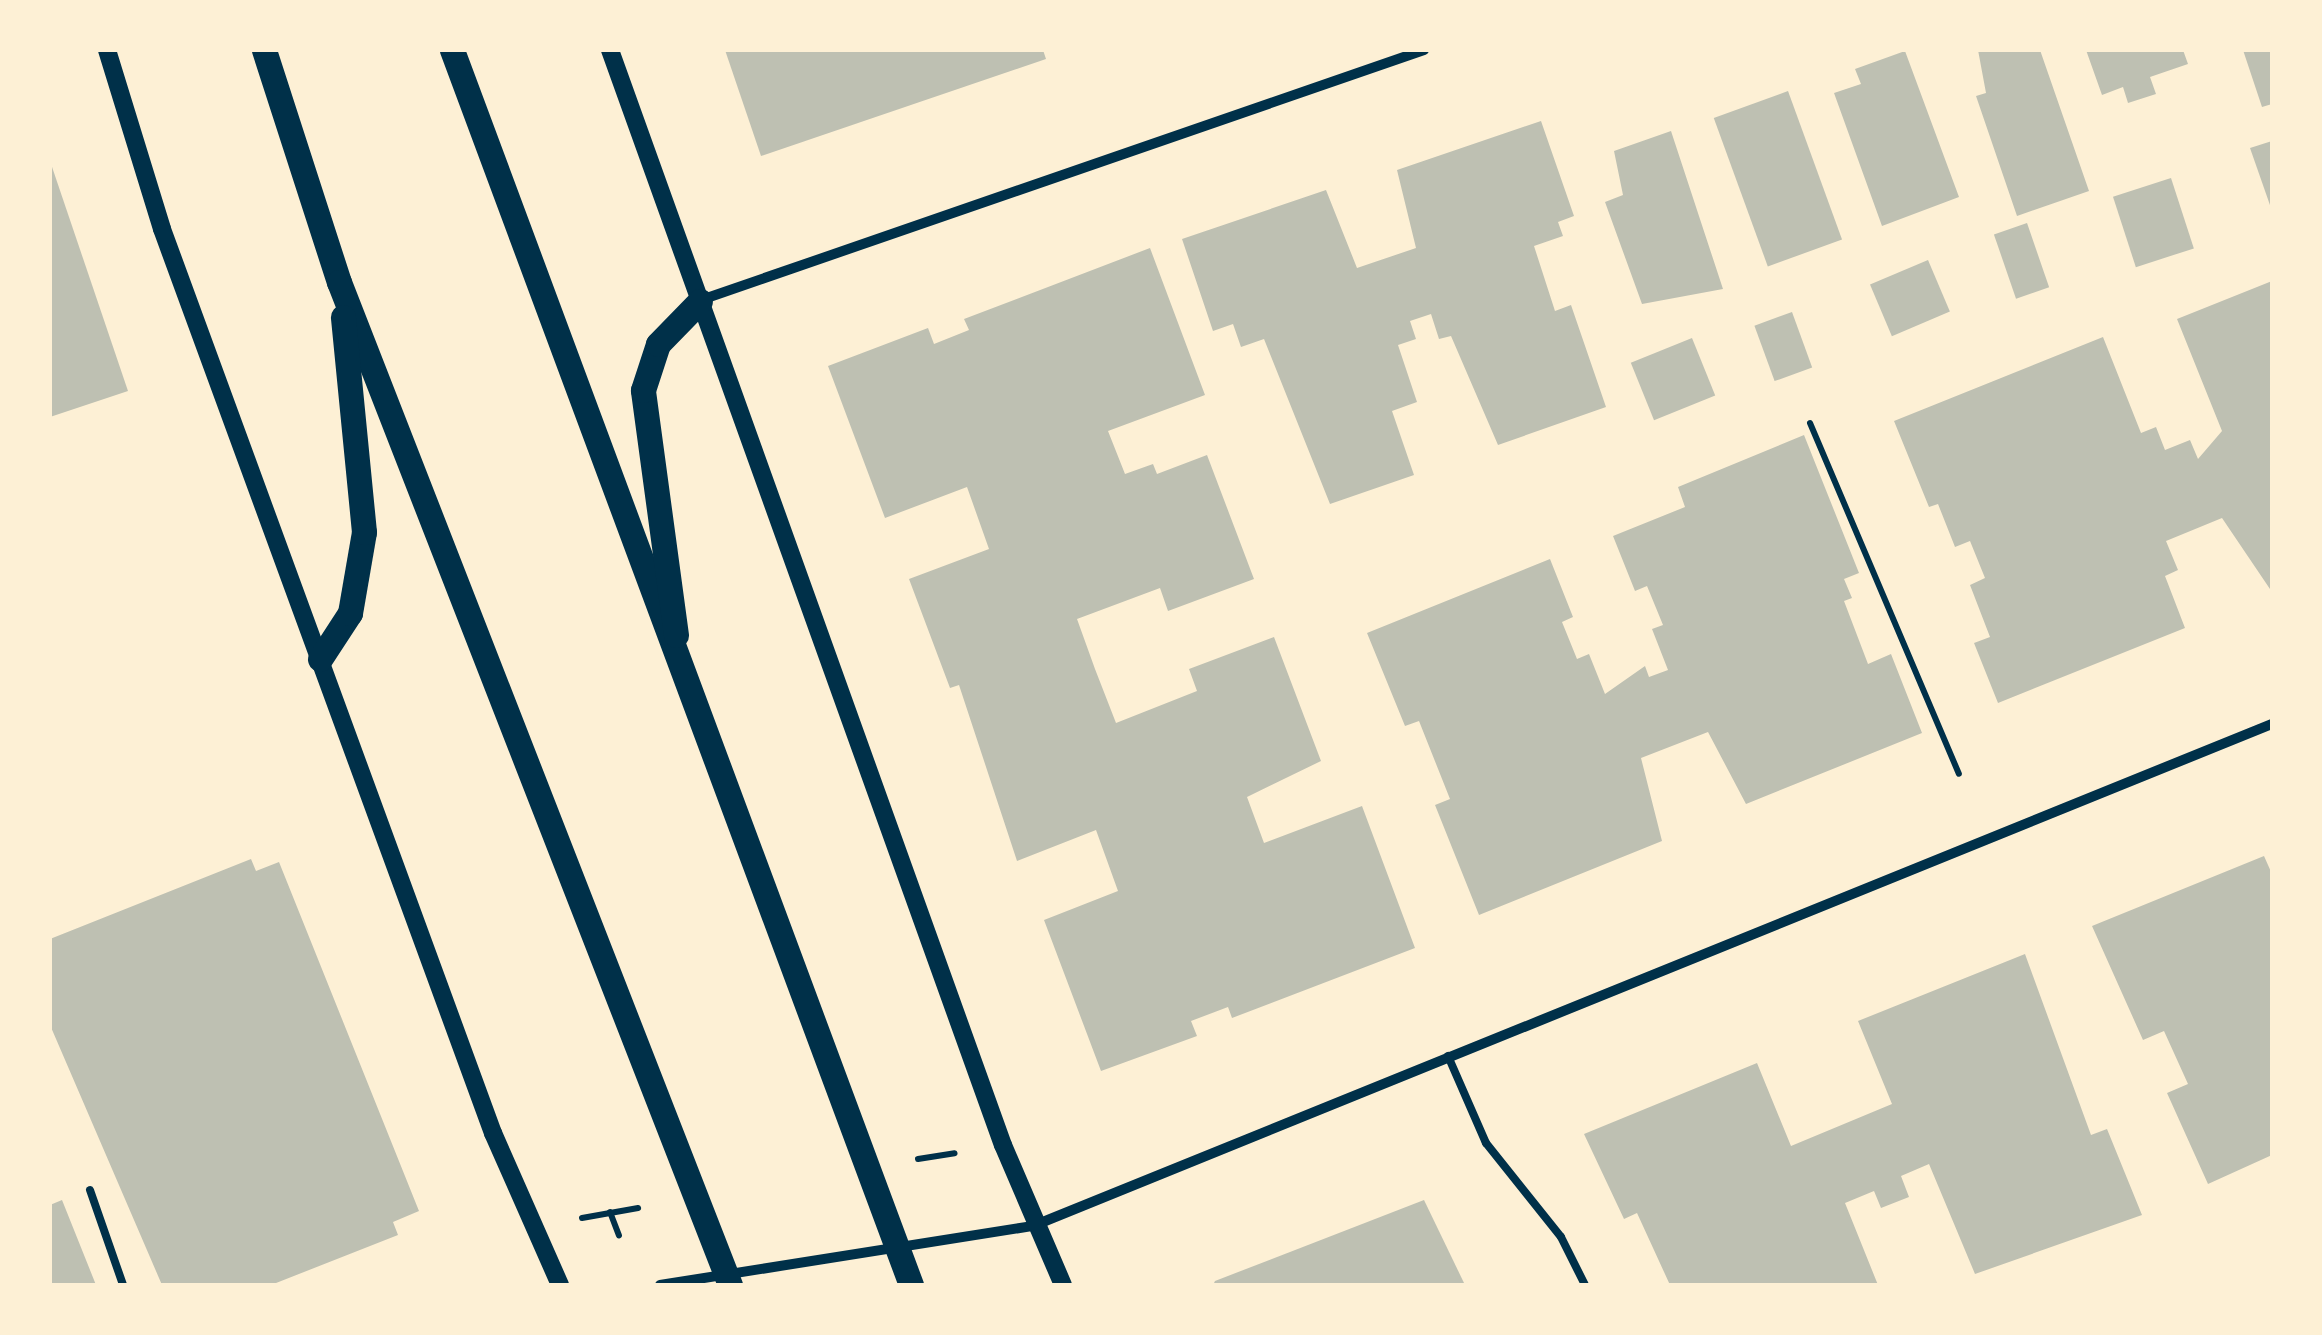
<!DOCTYPE html>
<style>
body{margin:0}
#map{position:relative;width:2322px;height:1335px;overflow:hidden;background:#fdf0d5;font-family:"DejaVu Sans",sans-serif}
div>[style]{position:absolute}
[style*='--x']{left:calc(var(--x)*1px);top:calc(var(--y)*1px);width:calc(var(--w)*1px);rotate:calc(var(--a)*1deg)}
.building>*{inset:0;background:#bec0b2;transform-origin:0 0}
.path>*{height:6px;margin:-3px;padding:0 3px;transform-origin:3px;border-radius:3px;background:#003049}
.service>*{height:8px;margin:-4px;padding:0 4px;transform-origin:4px;border-radius:4px;background:#003049}
.minor>*{height:10px;margin:-5px;padding:0 5px;transform-origin:5px;border-radius:5px;background:#003049}
.tertiary>*{height:18px;margin:-9px;padding:0 9px;transform-origin:9px;border-radius:9px;background:#003049}
.primary>*{height:25px;margin:-12.5px;padding:0 12.5px;transform-origin:12.5px;border-radius:12.5px;background:#003049}
span{translate:-50% -50%;white-space:nowrap;text-align:center;line-height:1.15;-webkit-text-stroke:8px #fdf0d5;paint-order:stroke}
.frame{position:absolute;inset:0;border:52px solid #fdf0d5;pointer-events:none}
</style>
<div id="map">
<div class="building">
<i style="clip-path:polygon(725px 50px,1043px 50px,1046px 59px,761px 156px)"></i>
<i style="clip-path:polygon(1978px 50px,2040px 50px,2089px 191px,2017px 216px,1976px 96px,1986px 93px)"></i>
<i style="clip-path:polygon(2086px 50px,2183px 50px,2188px 64px,2150px 77px,2156px 94px,2128px 103px,2123px 87px,2102px 95px)"></i>
<i style="clip-path:polygon(2243px 50px,2272px 50px,2272px 104px,2262px 107px)"></i>
<i style="clip-path:polygon(1905px 51px,1959px 197px,1882px 226px,1834px 93px,1861px 84px,1855px 69px)"></i>
<i style="left:1788px;top:91px;width:158px;height:79px;rotate:70deg"></i>
<i style="clip-path:polygon(1541px 121px,1574px 216px,1558px 222px,1563px 236px,1534px 246px,1555px 311px,1571px 305px,1606px 407px,1498px 445px,1451px 336px,1439px 339px,1431px 314px,1410px 321px,1416px 339px,1398px 345px,1417px 402px,1392px 411px,1414px 475px,1330px 504px,1264px 339px,1241px 347px,1233px 324px,1213px 331px,1182px 239px,1326px 190px,1357px 268px,1416px 248px,1397px 170px)"></i>
<i style="clip-path:polygon(1671px 131px,1723px 289px,1642px 304px,1605px 202px,1623px 195px,1614px 151px)"></i>
<i style="clip-path:polygon(2272px 141px,2272px 208px,2271px 208px,2250px 148px)"></i>
<i style="clip-path:polygon(50px 161px,128px 391px,50px 417px)"></i>
<i style="left:2171px;top:178px;width:74px;height:61px;rotate:72deg"></i>
<i style="left:2027px;top:223px;width:68px;height:35px;rotate:71deg"></i>
<i style="clip-path:polygon(1150px 248px,1205px 395px,1108px 431px,1125px 474px,1153px 464px,1157px 474px,1207px 455px,1254px 579px,1168px 611px,1160px 588px,1077px 619px,1095px 669px,1116px 723px,1197px 691px,1189px 669px,1274px 637px,1321px 761px,1247px 797px,1264px 843px,1362px 806px,1415px 948px,1232px 1018px,1228px 1007px,1191px 1021px,1197px 1036px,1101px 1071px,1044px 920px,1118px 891px,1096px 830px,1017px 861px,959px 685px,950px 688px,909px 579px,989px 549px,967px 487px,885px 518px,828px 366px,928px 328px,934px 344px,969px 330px,964px 319px)"></i>
<i style="left:1928px;top:260px;width:56px;height:63px;rotate:67deg"></i>
<i style="clip-path:polygon(2272px 281px,2272px 592px,2222px 518px,2166px 541px,2178px 570px,2165px 576px,2185px 628px,1998px 703px,1974px 643px,1990px 637px,1970px 585px,1985px 578px,1970px 541px,1955px 547px,1938px 504px,1929px 507px,1894px 421px,2103px 337px,2141px 433px,2156px 427px,2165px 450px,2190px 440px,2198px 459px,2222px 431px,2177px 319px)"></i>
<i style="left:1792px;top:312px;width:59px;height:40px;rotate:70deg"></i>
<i style="left:1692px;top:338px;width:62px;height:66px;rotate:68deg"></i>
<i style="clip-path:polygon(1804px 435px,1859px 573px,1844px 579px,1852px 598px,1844px 601px,1868px 664px,1891px 654px,1922px 733px,1746px 804px,1708px 732px,1641px 758px,1662px 841px,1479px 915px,1435px 805px,1450px 799px,1419px 721px,1405px 726px,1367px 633px,1550px 559px,1573px 617px,1562px 622px,1577px 659px,1589px 654px,1605px 694px,1645px 666px,1649px 677px,1668px 670px,1652px 629px,1663px 625px,1647px 586px,1635px 591px,1613px 536px,1685px 507px,1678px 487px)"></i>
<i style="clip-path:polygon(2264px 856px,2272px 874px,2272px 1155px,2208px 1184px,2167px 1093px,2188px 1084px,2164px 1031px,2143px 1040px,2092px 926px)"></i>
<i style="clip-path:polygon(251px 859px,256px 871px,279px 862px,419px 1211px,393px 1222px,398px 1235px,271px 1285px,162px 1285px,50px 1025px,50px 939px)"></i>
<i style="clip-path:polygon(2025px 954px,2091px 1135px,2107px 1129px,2142px 1215px,1975px 1274px,1929px 1164px,1901px 1176px,1909px 1197px,1881px 1208px,1874px 1191px,1845px 1203px,1878px 1285px,1670px 1285px,1637px 1213px,1624px 1219px,1584px 1134px,1757px 1063px,1791px 1146px,1892px 1104px,1858px 1021px)"></i>
<i style="clip-path:polygon(62px 1200px,96px 1285px,50px 1285px,50px 1205px)"></i>
<i style="clip-path:polygon(1424px 1200px,1465px 1285px,1213px 1285px,1215px 1281px)"></i>
</div>
<div class="path">
<i style="--x:1810;--y:423;--w:381;--a:67"></i>
<i style="--x:918;--y:1159;--w:37;--a:-9"></i>
<i style="--x:610;--y:1212;--w:25;--a:69"></i>
<i style="--x:582;--y:1218;--w:57;--a:-10.1"></i>
</div>
<div class="service">
<i style="--x:1448;--y:1056;--w:95;--a:66.4"></i>
<i style="--x:1486;--y:1143;--w:120;--a:51.4"></i>
<i style="--x:1561;--y:1237;--w:54;--a:63.4"></i>
<i style="--x:90;--y:1190;--w:101;--a:70.8"></i>
</div>
<div class="minor">
<i style="--x:701;--y:300;--w:765;--a:-19.07"></i>
<i style="--x:660;--y:1285;--w:378;--a:-9"></i>
<i style="--x:1033;--y:1226;--w:1337;--a:-22.06"></i>
</div>
<div class="tertiary">
<i style="--x:107;--y:50;--w:187;--a:72.9"></i>
<i style="--x:162;--y:229;--w:963;--a:69.89"></i>
<i style="--x:493;--y:1133;--w:166;--a:66.2"></i>
<i style="--x:610;--y:50;--w:1163;--a:70.26"></i>
<i style="--x:1003;--y:1145;--w:152;--a:66.8"></i>
</div>
<div class="primary">
<i style="--x:264;--y:50;--w:244;--a:72.1"></i>
<i style="--x:339;--y:282;--w:1077;--a:68.7"></i>
<i style="--x:452;--y:50;--w:1318;--a:69.61"></i>
<i style="--x:676;--y:635;--w:247;--a:-97.7"></i>
<i style="--x:643;--y:390;--w:48;--a:-71.9"></i>
<i style="--x:658;--y:344;--w:60;--a:-45.7"></i>
<i style="--x:320;--y:659;--w:55;--a:-56.9"></i>
<i style="--x:350;--y:613;--w:82;--a:-80.2"></i>
<i style="--x:364;--y:532;--w:216;--a:-95.6"></i>
</div>
<div class="frame"></div>
</div>
